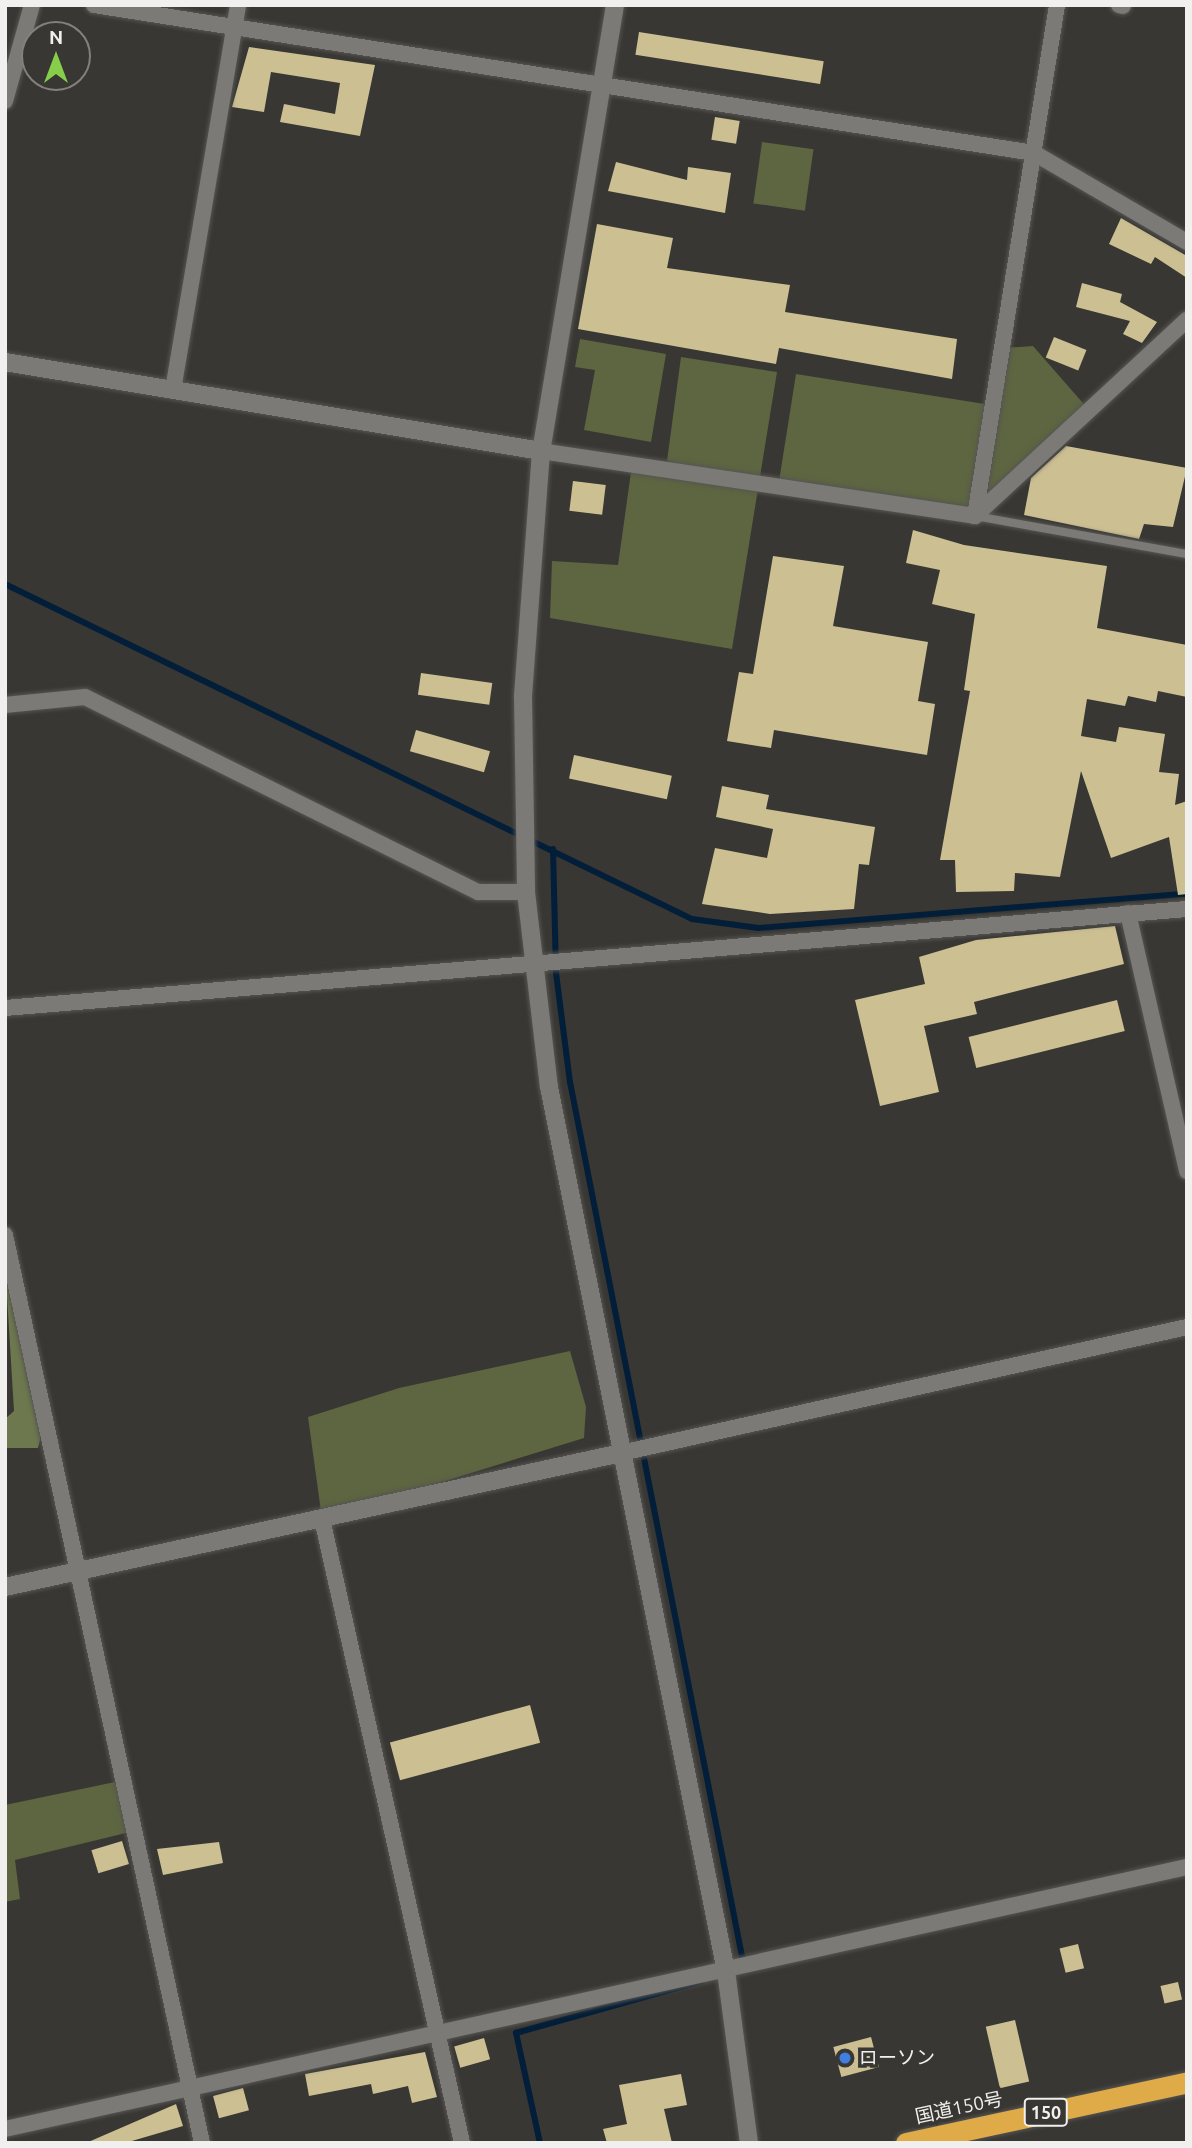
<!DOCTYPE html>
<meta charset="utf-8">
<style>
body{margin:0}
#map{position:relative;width:1192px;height:2148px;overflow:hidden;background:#383733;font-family:Ubuntu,"Noto Sans JP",sans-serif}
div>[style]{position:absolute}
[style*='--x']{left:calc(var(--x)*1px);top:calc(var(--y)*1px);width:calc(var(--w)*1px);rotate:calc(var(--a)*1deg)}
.green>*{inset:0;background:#5d6641;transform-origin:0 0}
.forest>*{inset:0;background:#6d784e}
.stream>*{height:6px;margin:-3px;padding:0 3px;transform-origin:3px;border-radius:3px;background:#031e38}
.building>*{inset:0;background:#ccc093;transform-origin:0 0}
.roads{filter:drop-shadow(0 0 2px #565552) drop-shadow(0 0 2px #565552)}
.lane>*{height:8px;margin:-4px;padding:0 4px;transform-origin:4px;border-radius:4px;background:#7b7a76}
.street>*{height:16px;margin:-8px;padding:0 8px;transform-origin:8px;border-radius:8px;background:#7b7a76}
.secondary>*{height:18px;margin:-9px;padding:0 9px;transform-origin:9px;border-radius:9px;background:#7b7a76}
.highway>*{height:21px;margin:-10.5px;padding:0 10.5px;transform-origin:10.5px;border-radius:10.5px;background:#dfab49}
.dots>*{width:19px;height:19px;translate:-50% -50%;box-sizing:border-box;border:4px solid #383733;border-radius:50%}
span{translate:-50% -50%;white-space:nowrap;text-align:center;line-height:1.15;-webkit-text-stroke:7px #383733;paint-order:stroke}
.shield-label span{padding:2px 5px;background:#383733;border:2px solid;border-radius:5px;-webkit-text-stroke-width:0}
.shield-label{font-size:18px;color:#f1f0ee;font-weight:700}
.poi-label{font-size:19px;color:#f1f0ee}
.left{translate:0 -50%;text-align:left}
.street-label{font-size:19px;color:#f1f0ee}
.frame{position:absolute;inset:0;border:7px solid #f1f0ee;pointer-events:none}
.north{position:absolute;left:21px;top:21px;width:70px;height:70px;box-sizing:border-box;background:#383733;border:2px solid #82817e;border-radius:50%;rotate:0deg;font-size:19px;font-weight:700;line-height:28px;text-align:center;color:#f1f0ee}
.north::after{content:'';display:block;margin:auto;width:24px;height:32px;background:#87cf4a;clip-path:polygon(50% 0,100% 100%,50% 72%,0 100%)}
</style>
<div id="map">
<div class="green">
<i style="left:762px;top:142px;width:52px;height:62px;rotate:8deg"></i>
<i style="clip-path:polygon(580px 339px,666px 354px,651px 442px,584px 430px,595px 370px,575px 367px)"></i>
<i style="clip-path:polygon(1033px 346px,1089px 410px,983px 509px,1003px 348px)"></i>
<i style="clip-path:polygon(681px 357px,777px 372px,732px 649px,550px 618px,552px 561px,618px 565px,632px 465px,752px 481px,667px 461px)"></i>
<i style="left:796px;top:374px;width:199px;height:114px;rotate:9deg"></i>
<i style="clip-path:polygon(570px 1351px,586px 1407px,584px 1438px,322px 1519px,308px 1417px,399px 1388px)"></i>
<i style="clip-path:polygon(115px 1782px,134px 1831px,15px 1860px,20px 1899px,5px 1902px,5px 1805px)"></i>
</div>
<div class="forest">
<i style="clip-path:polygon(5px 1263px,41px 1436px,38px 1448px,5px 1448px,5px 1419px,14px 1411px)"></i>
</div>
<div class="stream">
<i style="--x:5;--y:584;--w:764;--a:26"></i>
<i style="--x:692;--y:919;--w:67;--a:7.8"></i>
<i style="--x:758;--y:928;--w:428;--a:-4.6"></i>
<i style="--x:553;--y:849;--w:124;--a:88.6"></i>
<i style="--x:556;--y:973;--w:110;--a:82.7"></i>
<i style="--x:570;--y:1082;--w:896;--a:78.87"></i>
<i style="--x:540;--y:2143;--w:113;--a:-102.3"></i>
<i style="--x:516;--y:2033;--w:193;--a:-15.6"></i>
</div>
<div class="building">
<i style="left:639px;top:32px;width:187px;height:23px;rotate:9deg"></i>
<i style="clip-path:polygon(249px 47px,375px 65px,360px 136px,280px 122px,284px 104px,335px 114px,340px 83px,271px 72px,264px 112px,232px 107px)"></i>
<i style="left:715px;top:117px;width:25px;height:23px;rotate:9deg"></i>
<i style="clip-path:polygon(616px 162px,687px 180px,688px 167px,731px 173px,725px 213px,608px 191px)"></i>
<i style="clip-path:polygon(1121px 218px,1187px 256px,1187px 278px,1155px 257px,1151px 264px,1109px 244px)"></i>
<i style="clip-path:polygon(597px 224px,673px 238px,667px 268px,790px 285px,785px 312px,957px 339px,952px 379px,779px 348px,776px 364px,578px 329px)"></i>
<i style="clip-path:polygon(1082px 283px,1122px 294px,1120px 302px,1157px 322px,1142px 343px,1123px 334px,1130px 321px,1076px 307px)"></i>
<i style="left:1054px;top:337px;width:35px;height:22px;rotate:22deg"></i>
<i style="clip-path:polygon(1066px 446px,1187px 468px,1173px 527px,1144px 524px,1139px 539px,1024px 515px,1031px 478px)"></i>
<i style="left:573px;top:481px;width:33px;height:30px;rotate:7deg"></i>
<i style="clip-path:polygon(913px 530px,964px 545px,1107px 566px,1097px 628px,1187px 645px,1187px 697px,1158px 691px,1156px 702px,1128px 696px,1125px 706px,1087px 699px,1081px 736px,1116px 742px,1119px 727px,1165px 734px,1159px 772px,1179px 774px,1175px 805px,1187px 801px,1187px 894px,1178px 895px,1169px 837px,1111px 858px,1081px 771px,1060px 877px,1015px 873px,1014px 891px,956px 892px,955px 860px,940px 860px,970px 691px,964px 690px,975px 614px,932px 604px,940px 570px,906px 563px)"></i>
<i style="clip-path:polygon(773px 556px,844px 566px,833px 626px,928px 642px,918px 701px,935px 704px,927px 755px,774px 730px,771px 748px,727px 741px,739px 672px,753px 674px)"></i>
<i style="left:421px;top:673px;width:72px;height:22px;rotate:8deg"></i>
<i style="left:416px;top:730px;width:77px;height:22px;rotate:16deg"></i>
<i style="left:574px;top:755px;width:100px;height:24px;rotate:12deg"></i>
<i style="clip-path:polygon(722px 786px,769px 795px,766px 809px,875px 827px,869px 865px,859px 864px,854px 909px,770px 914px,702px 904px,715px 848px,767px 858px,773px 829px,716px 817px)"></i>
<i style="clip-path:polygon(1115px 926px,1124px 964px,974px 1002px,977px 1014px,924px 1026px,939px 1092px,880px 1106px,855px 1000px,925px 984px,919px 957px,976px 940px)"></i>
<i style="left:1117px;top:1000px;width:32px;height:153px;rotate:76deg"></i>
<i style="left:530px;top:1705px;width:39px;height:145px;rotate:75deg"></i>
<i style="left:122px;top:1841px;width:24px;height:32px;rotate:73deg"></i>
<i style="clip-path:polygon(219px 1842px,223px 1863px,163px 1875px,157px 1849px)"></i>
<i style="left:1078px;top:1944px;width:25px;height:19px;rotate:76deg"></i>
<i style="left:1178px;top:1982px;width:18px;height:18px;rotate:77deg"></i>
<i style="left:1015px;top:2020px;width:63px;height:30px;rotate:77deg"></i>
<i style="left:871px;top:2037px;width:31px;height:39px;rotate:75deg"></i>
<i style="left:484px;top:2038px;width:22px;height:31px;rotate:74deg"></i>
<i style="clip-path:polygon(425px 2052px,437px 2097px,412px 2103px,408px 2086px,373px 2094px,371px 2084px,309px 2096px,305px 2074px)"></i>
<i style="clip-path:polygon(681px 2074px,687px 2105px,664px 2109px,672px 2143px,607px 2143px,603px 2129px,627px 2124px,619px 2085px)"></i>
<i style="left:243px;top:2088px;width:23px;height:31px;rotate:75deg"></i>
<i style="clip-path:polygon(176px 2104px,183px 2126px,125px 2143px,86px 2143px)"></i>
</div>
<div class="roads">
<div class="lane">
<i style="--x:975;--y:516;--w:215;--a:10.2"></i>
</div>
<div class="street">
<i style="--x:94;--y:5;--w:952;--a:8.95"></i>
<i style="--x:1034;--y:153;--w:177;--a:30.2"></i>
<i style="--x:1119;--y:5;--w:4;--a:14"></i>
<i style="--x:5;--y:101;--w:100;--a:-74.3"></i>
<i style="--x:173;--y:390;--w:390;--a:-80.4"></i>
<i style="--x:541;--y:451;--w:439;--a:8.5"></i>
<i style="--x:975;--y:516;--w:518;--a:-80.88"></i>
<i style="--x:975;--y:516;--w:289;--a:-42.8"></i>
<i style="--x:5;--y:705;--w:80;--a:-5.7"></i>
<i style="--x:85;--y:697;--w:439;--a:26.4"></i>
<i style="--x:478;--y:892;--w:48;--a:0"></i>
<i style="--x:1128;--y:913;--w:265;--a:77.1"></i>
<i style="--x:5;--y:1008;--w:1186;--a:-4.79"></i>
<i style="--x:5;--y:1235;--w:929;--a:77.76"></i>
<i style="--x:621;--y:1453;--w:580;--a:-12.55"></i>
<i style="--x:322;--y:1519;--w:640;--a:77.35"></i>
<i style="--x:5;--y:2129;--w:1211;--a:-12.5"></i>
</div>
<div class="secondary">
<i style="--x:615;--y:5;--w:452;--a:99.4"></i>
<i style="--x:541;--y:451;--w:246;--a:94.2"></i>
<i style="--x:523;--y:696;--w:196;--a:89.1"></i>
<i style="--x:526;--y:892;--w:196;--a:83.3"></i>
<i style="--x:549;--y:1087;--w:902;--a:78.68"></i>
<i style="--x:726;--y:1971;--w:174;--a:82.4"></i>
<i style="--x:5;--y:362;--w:543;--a:9.43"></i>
<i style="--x:5;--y:1587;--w:630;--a:-12.27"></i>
</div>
<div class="highway">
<i style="--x:906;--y:2143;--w:288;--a:-12.2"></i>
</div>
</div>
<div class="dots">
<i style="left:845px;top:2058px;background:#3f7fe0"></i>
</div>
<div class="shield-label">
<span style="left:1046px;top:2112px">150</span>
</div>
<div class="poi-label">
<span class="left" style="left:859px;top:2058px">ローソン</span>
</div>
<div class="street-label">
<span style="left:959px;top:2108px;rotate:-12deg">国道150号</span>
</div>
<div class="frame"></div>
<div class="north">N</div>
</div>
